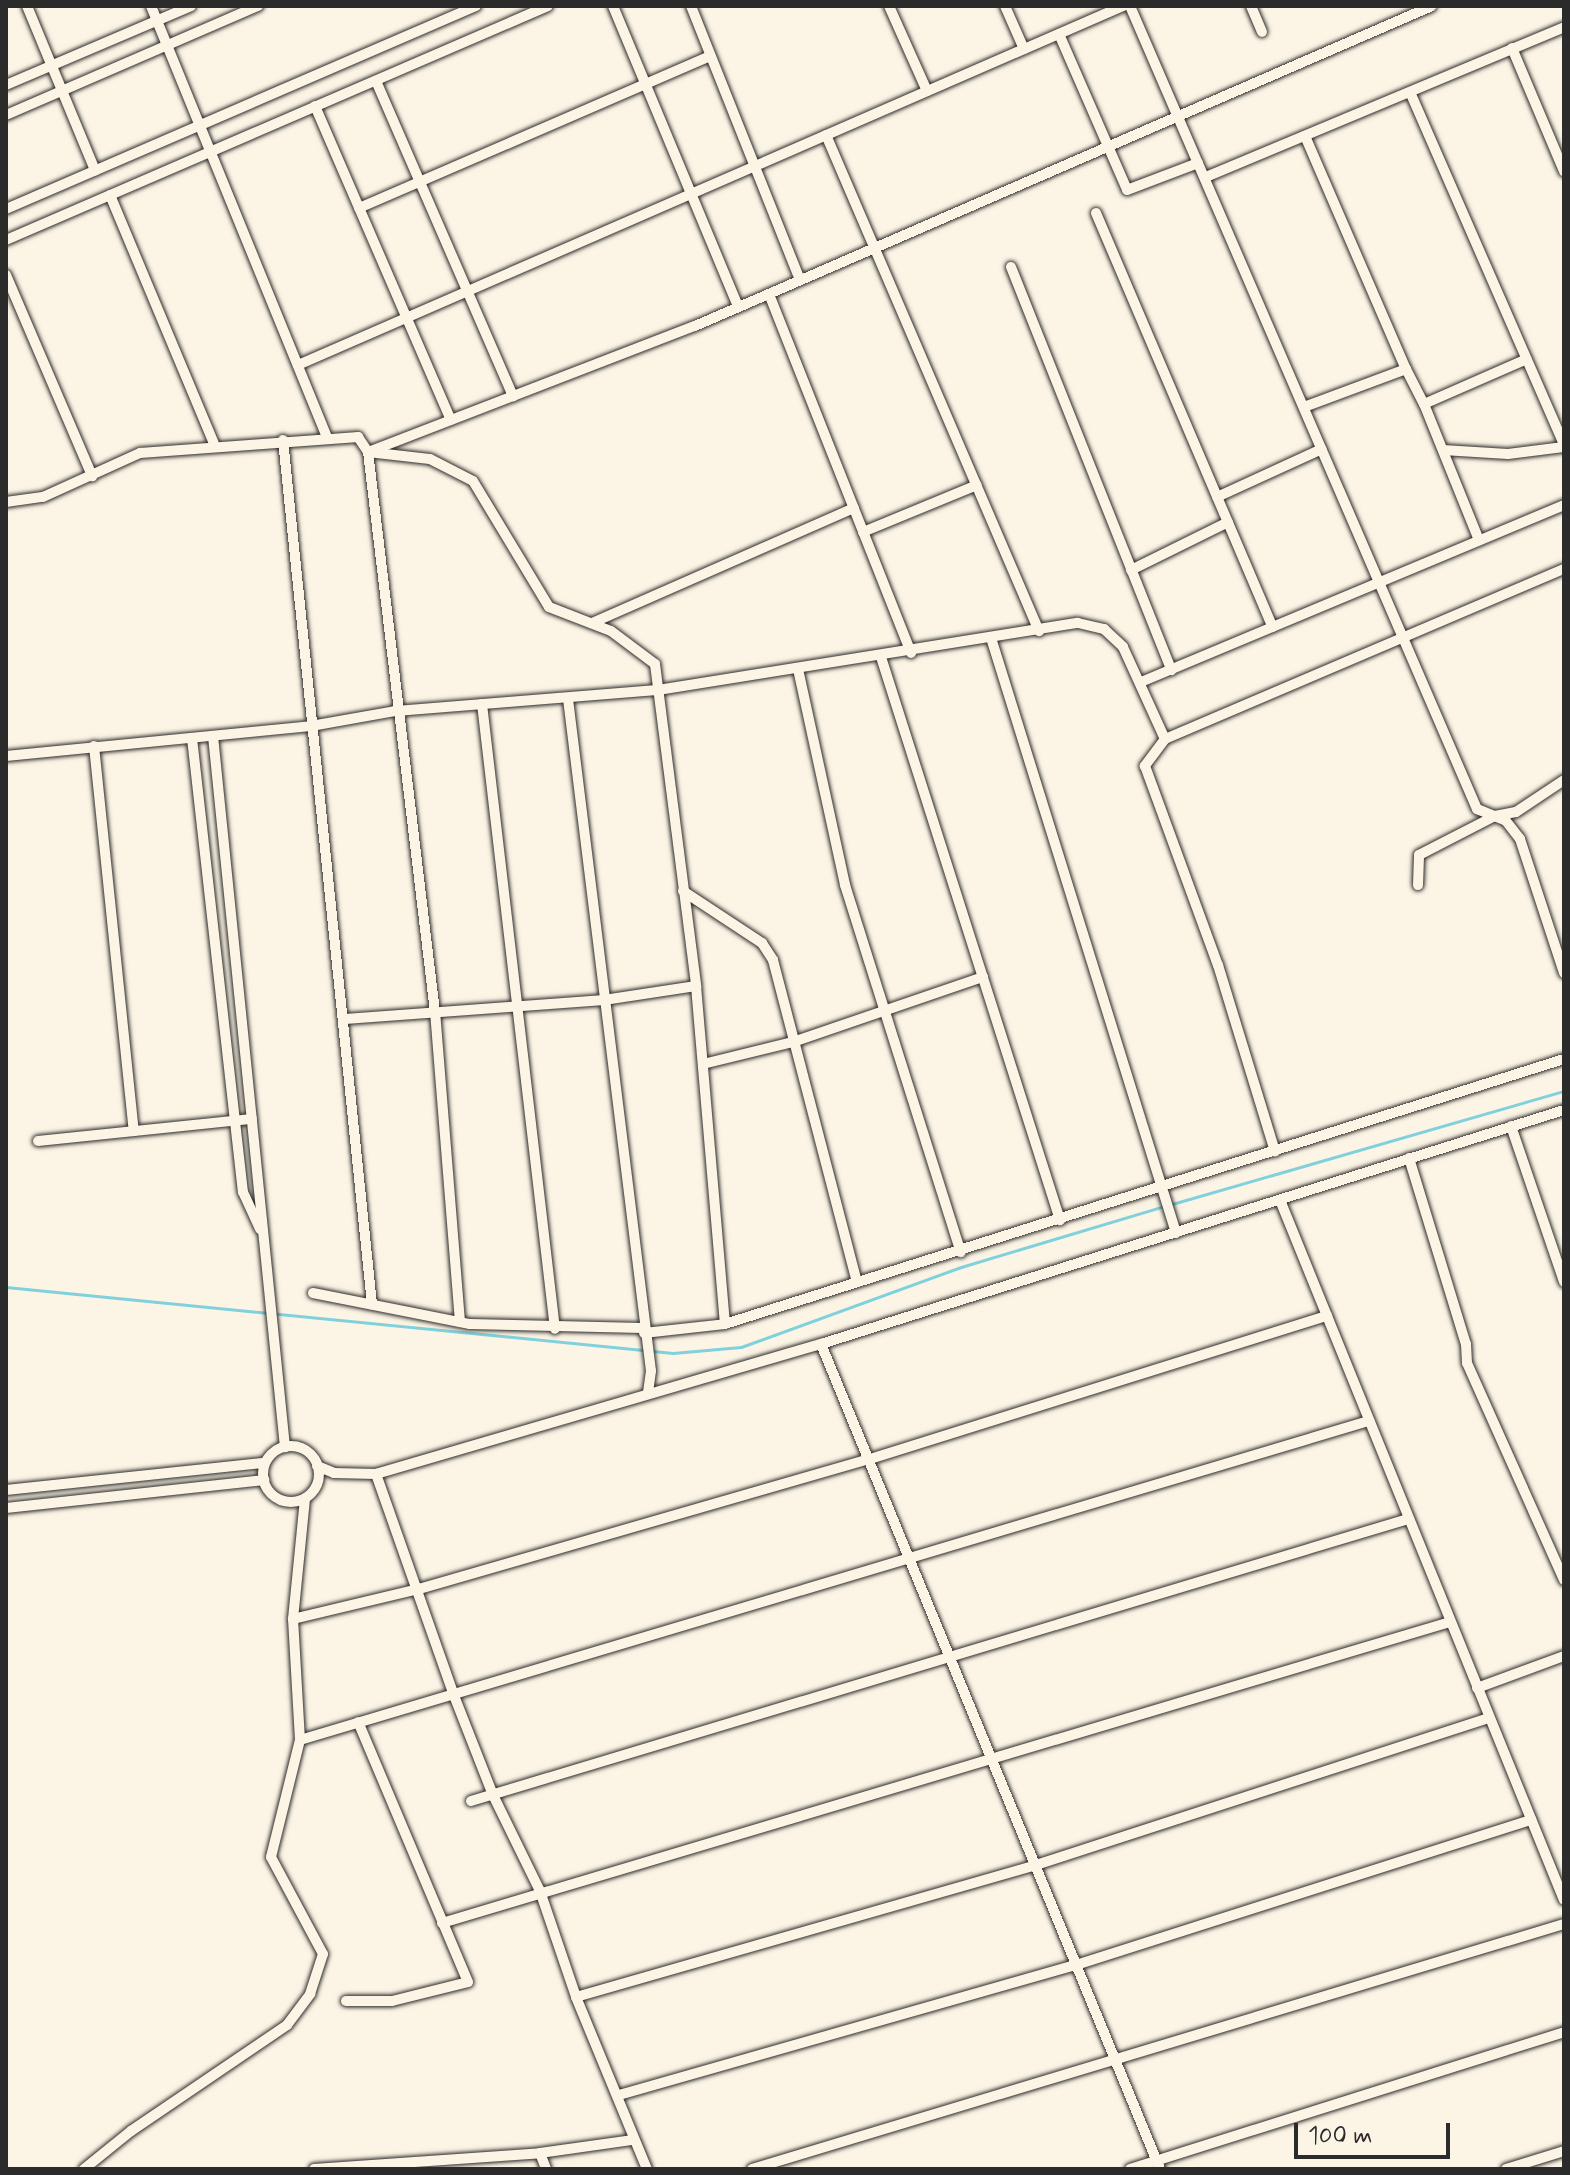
<!DOCTYPE html>
<style>
body{margin:0}
#map{position:relative;width:1570px;height:2175px;overflow:hidden;background:#fcf5e5;font-family:Mynerve,sans-serif}
div>[style]{position:absolute}
[style*='--x']{left:calc(var(--x)*1px);top:calc(var(--y)*1px);width:calc(var(--w)*1px);rotate:calc(var(--a)*1deg)}
.stream>*{height:3px;margin:-1.5px;padding:0 1.5px;transform-origin:1.5px;border-radius:1.5px;background:#81d1dc}
.roads{filter:drop-shadow(0 0 2px #2b2b2b) drop-shadow(0 0 2px #2b2b2b)}
.minor>*{height:10px;margin:-5px;padding:0 5px;transform-origin:5px;border-radius:5px;background:#fcf5e5}
.minor>.ring{margin:-5px;padding:0;box-sizing:content-box;background:none;border:10px solid #fcf5e5;border-radius:50%}
span{translate:-50% -50%;white-space:nowrap;text-align:center;line-height:1.15;-webkit-text-stroke:8px #fcf5e5;paint-order:stroke}
.frame{position:absolute;inset:0;border:8px solid #2b2b2b;pointer-events:none}
.scale{position:absolute;left:1294px;top:2123px;width:156px;height:36px;box-sizing:border-box;border:4px solid #2b2b2b;border-top:0;padding-left:10px;font-size:24px;line-height:28px;white-space:nowrap;color:#2b2b2b;-webkit-text-stroke:6px #fcf5e5;paint-order:stroke}
</style>
<div id="map">
<div class="stream">
<i style="--x:1172;--y:1204;--w:408;--a:-16.1"></i>
<i style="--x:6;--y:1287;--w:670;--a:5.65"></i>
<i style="--x:673;--y:1353;--w:68;--a:-5"></i>
<i style="--x:741;--y:1347;--w:234;--a:-20"></i>
<i style="--x:961;--y:1267;--w:212;--a:-16.7"></i>
</div>
<div class="roads">
<div class="minor">
<i style="--x:27;--y:6;--w:178;--a:67.5"></i>
<i style="--x:151;--y:6;--w:466;--a:67.8"></i>
<i style="--x:613;--y:6;--w:326;--a:67.4"></i>
<i style="--x:691;--y:6;--w:295;--a:68.3"></i>
<i style="--x:889;--y:6;--w:93;--a:65.9"></i>
<i style="--x:1005;--y:6;--w:47;--a:66.2"></i>
<i style="--x:1130;--y:6;--w:875;--a:66.63"></i>
<i style="--x:1477;--y:809;--w:31;--a:22"></i>
<i style="--x:1506;--y:821;--w:23;--a:52"></i>
<i style="--x:1520;--y:839;--w:141;--a:71.8"></i>
<i style="--x:1251;--y:6;--w:28;--a:67"></i>
<i style="--x:1059;--y:34;--w:170;--a:66.4"></i>
<i style="--x:1127;--y:190;--w:76;--a:-20.8"></i>
<i style="--x:1512;--y:48;--w:134;--a:67.1"></i>
<i style="--x:376;--y:81;--w:344;--a:66.5"></i>
<i style="--x:6;--y:85;--w:201;--a:-23.1"></i>
<i style="--x:1410;--y:92;--w:385;--a:66.4"></i>
<i style="--x:315;--y:106;--w:342;--a:66.6"></i>
<i style="--x:6;--y:115;--w:275;--a:-23.4"></i>
<i style="--x:826;--y:135;--w:540;--a:66.76"></i>
<i style="--x:1305;--y:136;--w:254;--a:66.6"></i>
<i style="--x:1206;--y:177;--w:388;--a:-22.7"></i>
<i style="--x:110;--y:195;--w:270;--a:67.3"></i>
<i style="--x:359;--y:208;--w:383;--a:-23.4"></i>
<i style="--x:6;--y:209;--w:512;--a:-23.36"></i>
<i style="--x:1096;--y:213;--w:450;--a:66.9"></i>
<i style="--x:6;--y:240;--w:590;--a:-23.35"></i>
<i style="--x:1011;--y:267;--w:434;--a:68.3"></i>
<i style="--x:6;--y:275;--w:219;--a:66.8"></i>
<i style="--x:769;--y:294;--w:386;--a:68.4"></i>
<i style="--x:298;--y:365;--w:900;--a:-23.52"></i>
<i style="--x:1424;--y:404;--w:147;--a:68"></i>
<i style="--x:1304;--y:407;--w:109;--a:-20.4"></i>
<i style="--x:1406;--y:369;--w:39;--a:63"></i>
<i style="--x:1424;--y:404;--w:112;--a:-23.6"></i>
<i style="--x:283;--y:440;--w:869;--a:84.12"></i>
<i style="--x:1443;--y:450;--w:65;--a:3.5"></i>
<i style="--x:1508;--y:454;--w:56;--a:-7.1"></i>
<i style="--x:1217;--y:497;--w:115;--a:-24.6"></i>
<i style="--x:6;--y:502;--w:37;--a:-8"></i>
<i style="--x:43;--y:497;--w:107;--a:-24.4"></i>
<i style="--x:140;--y:453;--w:219;--a:-4.2"></i>
<i style="--x:358;--y:437;--w:18;--a:56"></i>
<i style="--x:368;--y:452;--w:62;--a:6.4"></i>
<i style="--x:430;--y:459;--w:48;--a:27.1"></i>
<i style="--x:473;--y:481;--w:147;--a:58.9"></i>
<i style="--x:549;--y:607;--w:66;--a:21.2"></i>
<i style="--x:611;--y:631;--w:55;--a:36.9"></i>
<i style="--x:655;--y:664;--w:325;--a:82.7"></i>
<i style="--x:696;--y:986;--w:339;--a:85.1"></i>
<i style="--x:863;--y:532;--w:123;--a:-22.4"></i>
<i style="--x:1131;--y:570;--w:108;--a:-26.3"></i>
<i style="--x:592;--y:623;--w:286;--a:-23.7"></i>
<i style="--x:992;--y:641;--w:620;--a:72.73"></i>
<i style="--x:881;--y:657;--w:591;--a:72.36"></i>
<i style="--x:798;--y:669;--w:221;--a:77.7"></i>
<i style="--x:845;--y:885;--w:385;--a:72.5"></i>
<i style="--x:1141;--y:682;--w:459;--a:-22.7"></i>
<i style="--x:568;--y:699;--w:677;--a:82.96"></i>
<i style="--x:651;--y:1371;--w:22;--a:98"></i>
<i style="--x:482;--y:704;--w:629;--a:83.34"></i>
<i style="--x:213;--y:736;--w:715;--a:84.22"></i>
<i style="--x:192;--y:738;--w:457;--a:83.6"></i>
<i style="--x:243;--y:1192;--w:41;--a:65.3"></i>
<i style="--x:1165;--y:739;--w:434;--a:-23.1"></i>
<i style="--x:94;--y:746;--w:387;--a:84.1"></i>
<i style="--x:6;--y:756;--w:306;--a:-5.6"></i>
<i style="--x:311;--y:726;--w:85;--a:-10.1"></i>
<i style="--x:395;--y:711;--w:264;--a:-4.6"></i>
<i style="--x:658;--y:690;--w:425;--a:-9.1"></i>
<i style="--x:1078;--y:623;--w:27;--a:13"></i>
<i style="--x:1104;--y:629;--w:26;--a:43"></i>
<i style="--x:1123;--y:647;--w:101;--a:65.5"></i>
<i style="--x:1165;--y:739;--w:34;--a:127"></i>
<i style="--x:1145;--y:766;--w:212;--a:69.9"></i>
<i style="--x:1218;--y:965;--w:195;--a:73"></i>
<i style="--x:1418;--y:885;--w:30;--a:-88"></i>
<i style="--x:1419;--y:855;--w:85;--a:-27.2"></i>
<i style="--x:1495;--y:816;--w:21;--a:-11"></i>
<i style="--x:1516;--y:812;--w:58;--a:-33.7"></i>
<i style="--x:683;--y:891;--w:95;--a:33.4"></i>
<i style="--x:762;--y:943;--w:20;--a:57"></i>
<i style="--x:773;--y:960;--w:333;--a:75.4"></i>
<i style="--x:345;--y:1019;--w:260;--a:-4.2"></i>
<i style="--x:604;--y:1000;--w:93;--a:-8.7"></i>
<i style="--x:703;--y:1064;--w:93;--a:-13.7"></i>
<i style="--x:793;--y:1042;--w:201;--a:-18.9"></i>
<i style="--x:1511;--y:1126;--w:165;--a:71.2"></i>
<i style="--x:38;--y:1141;--w:215;--a:-5.9"></i>
<i style="--x:1409;--y:1158;--w:195;--a:73"></i>
<i style="--x:1466;--y:1344;--w:19;--a:87"></i>
<i style="--x:1467;--y:1363;--w:238;--a:65.9"></i>
<i style="--x:1280;--y:1200;--w:755;--a:67.92"></i>
<i style="--x:313;--y:1293;--w:160;--a:11.2"></i>
<i style="--x:470;--y:1324;--w:172;--a:1.3"></i>
<i style="--x:460;--y:1322;--w:311;--a:-94.6"></i>
<i style="--x:435;--y:1012;--w:564;--a:-96.82"></i>
<i style="--x:368;--y:452;--w:350;--a:-21.1"></i>
<i style="--x:695;--y:326;--w:803;--a:-23.47"></i>
<i style="--x:644;--y:1333;--w:81;--a:-6.3"></i>
<i style="--x:725;--y:1324;--w:880;--a:-17.53"></i>
<i style="--x:821;--y:1344;--w:892;--a:67.66"></i>
<i class="ring" style="left:263px;top:1446px;width:46px;height:46px"></i>
<i style="--x:317;--y:1466;--w:18;--a:22"></i>
<i style="--x:334;--y:1473;--w:42;--a:1.4"></i>
<i style="--x:376;--y:1474;--w:464;--a:-16.3"></i>
<i style="--x:821;--y:1344;--w:779;--a:-17.48"></i>
<i style="--x:376;--y:1474;--w:232;--a:70.6"></i>
<i style="--x:453;--y:1693;--w:110;--a:68.6"></i>
<i style="--x:493;--y:1795;--w:107;--a:63.9"></i>
<i style="--x:540;--y:1891;--w:112;--a:71.2"></i>
<i style="--x:576;--y:1997;--w:186;--a:67.6"></i>
<i style="--x:6;--y:1490;--w:260;--a:-6"></i>
<i style="--x:6;--y:1508;--w:260;--a:-6.2"></i>
<i style="--x:293;--y:1619;--w:130;--a:-13.4"></i>
<i style="--x:419;--y:1589;--w:469;--a:-16.1"></i>
<i style="--x:870;--y:1459;--w:479;--a:-17.4"></i>
<i style="--x:1477;--y:1688;--w:93;--a:-20.2"></i>
<i style="--x:300;--y:1740;--w:1116;--a:-16.62"></i>
<i style="--x:471;--y:1801;--w:979;--a:-16.75"></i>
<i style="--x:442;--y:1923;--w:1052;--a:-16.63"></i>
<i style="--x:576;--y:1997;--w:479;--a:-16"></i>
<i style="--x:1036;--y:1865;--w:476;--a:-18"></i>
<i style="--x:346;--y:2001;--w:46;--a:0"></i>
<i style="--x:392;--y:2001;--w:78;--a:-14"></i>
<i style="--x:468;--y:1982;--w:282;--a:-112.9"></i>
<i style="--x:619;--y:2095;--w:475;--a:-15.9"></i>
<i style="--x:1076;--y:1965;--w:478;--a:-17.7"></i>
<i style="--x:540;--y:2153;--w:17;--a:69"></i>
<i style="--x:84;--y:2169;--w:60;--a:-39"></i>
<i style="--x:131;--y:2131;--w:189;--a:-34.2"></i>
<i style="--x:287;--y:2025;--w:39;--a:-53"></i>
<i style="--x:310;--y:1994;--w:42;--a:-72"></i>
<i style="--x:323;--y:1954;--w:110;--a:-118.2"></i>
<i style="--x:271;--y:1857;--w:121;--a:-76.1"></i>
<i style="--x:300;--y:1740;--w:121;--a:-93.3"></i>
<i style="--x:293;--y:1619;--w:121;--a:-84.3"></i>
<i style="--x:314;--y:2169;--w:227;--a:-4"></i>
<i style="--x:540;--y:2153;--w:94;--a:-8"></i>
<i style="--x:752;--y:2169;--w:848;--a:-16.79"></i>
<i style="--x:1130;--y:2169;--w:455;--a:-17.5"></i>
<i style="--x:1506;--y:2169;--w:61;--a:-17.2"></i>
</div>
</div>
<div class="frame"></div>
<div class="scale">100 m</div>
</div>
